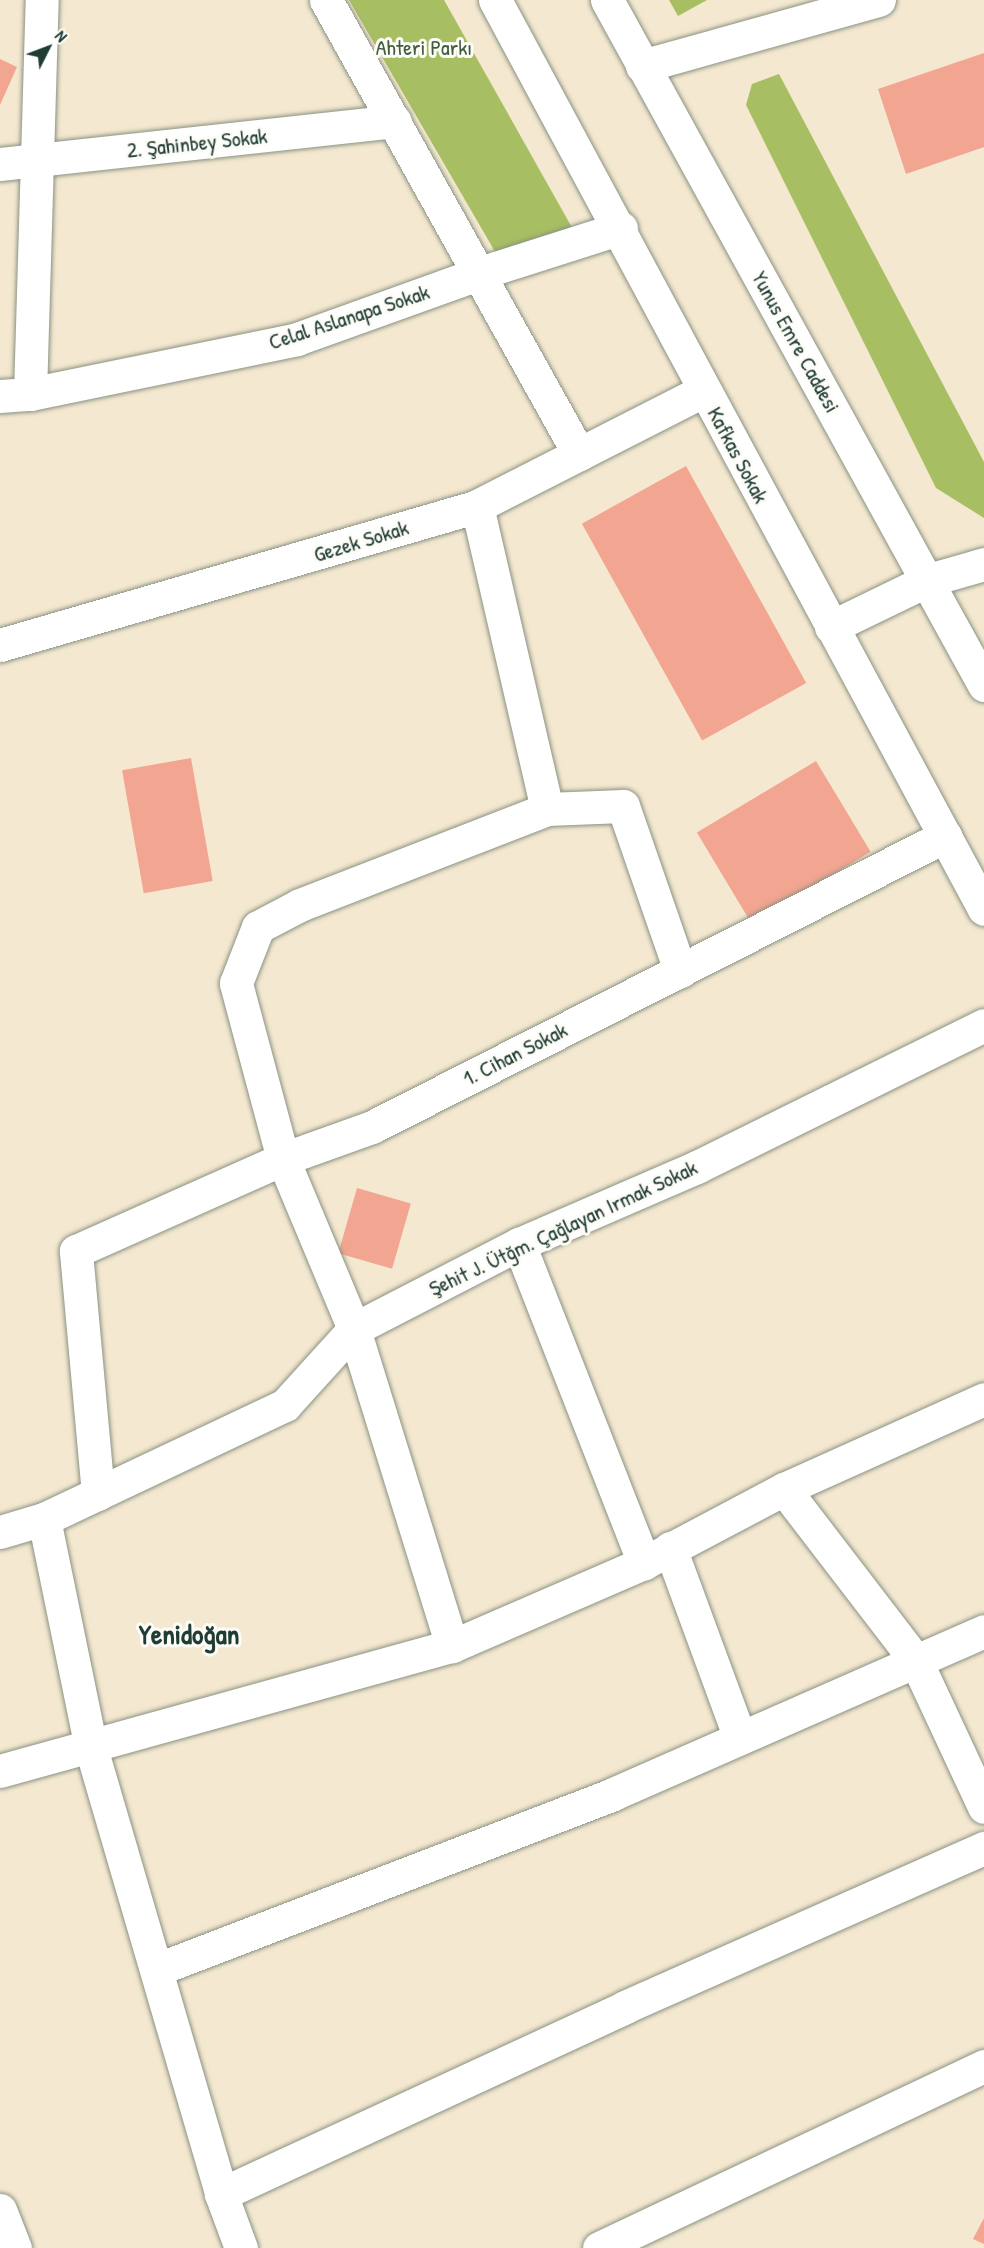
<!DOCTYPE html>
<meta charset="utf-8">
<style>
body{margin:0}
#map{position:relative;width:984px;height:2248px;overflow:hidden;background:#f4e8d0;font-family:"Patrick Hand",sans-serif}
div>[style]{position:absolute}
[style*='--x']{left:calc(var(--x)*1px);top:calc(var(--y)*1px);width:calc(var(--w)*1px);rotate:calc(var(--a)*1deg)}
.green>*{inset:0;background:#a8be63}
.building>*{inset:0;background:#f2a591;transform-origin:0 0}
.roads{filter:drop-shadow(0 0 2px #8a9282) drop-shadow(0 0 2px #8a9282)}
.minor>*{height:33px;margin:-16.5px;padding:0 16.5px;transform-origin:16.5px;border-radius:16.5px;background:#fff}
span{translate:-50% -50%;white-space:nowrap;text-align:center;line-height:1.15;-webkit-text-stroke:6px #fdfcf7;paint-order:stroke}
.park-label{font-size:22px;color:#415d40}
.street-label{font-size:22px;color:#1f3d34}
.district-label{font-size:28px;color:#1f3d34;font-weight:700}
.north{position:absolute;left:18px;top:18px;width:60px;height:60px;-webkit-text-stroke:4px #fdfcf7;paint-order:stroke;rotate:48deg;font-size:16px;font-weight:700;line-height:24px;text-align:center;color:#1f3d34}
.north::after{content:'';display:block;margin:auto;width:21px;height:27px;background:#1f3d34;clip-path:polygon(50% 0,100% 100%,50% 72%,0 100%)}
</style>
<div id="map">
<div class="green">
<i style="clip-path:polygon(349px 0,444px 0,579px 240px,501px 262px)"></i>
<i style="clip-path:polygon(669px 0,707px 0,678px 16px)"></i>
<i style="clip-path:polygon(779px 74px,984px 462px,984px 518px,936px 488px,746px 105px,752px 84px)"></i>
</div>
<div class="building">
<i style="clip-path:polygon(984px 53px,984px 147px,906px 174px,878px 89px)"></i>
<i style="clip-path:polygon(0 59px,17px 67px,0 105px)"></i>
<i style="left:686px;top:466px;width:248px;height:119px;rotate:61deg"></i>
<i style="left:191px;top:758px;width:125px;height:70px;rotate:80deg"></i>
<i style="left:816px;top:761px;width:106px;height:139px;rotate:59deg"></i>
<i style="left:357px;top:1188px;width:56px;height:68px;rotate:16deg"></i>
<i style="clip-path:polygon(984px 2218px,984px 2244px,973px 2239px)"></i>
</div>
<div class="roads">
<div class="minor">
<i style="--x:326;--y:0;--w:520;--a:60.87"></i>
<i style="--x:495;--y:0;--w:1032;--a:61.72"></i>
<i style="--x:607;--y:0;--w:782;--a:61.17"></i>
<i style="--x:642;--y:66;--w:246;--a:-15.6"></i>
<i style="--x:0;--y:164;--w:397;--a:-6.2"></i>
<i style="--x:30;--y:394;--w:394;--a:-88.3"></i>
<i style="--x:0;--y:396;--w:30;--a:-4"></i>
<i style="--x:30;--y:394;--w:273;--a:-11.6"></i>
<i style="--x:297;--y:339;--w:195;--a:-19.8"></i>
<i style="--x:480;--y:273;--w:148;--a:-17.7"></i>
<i style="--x:477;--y:506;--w:311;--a:77"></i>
<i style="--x:547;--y:809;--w:76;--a:-2.3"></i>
<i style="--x:623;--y:806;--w:175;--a:70.9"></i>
<i style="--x:831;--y:627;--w:108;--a:-25.9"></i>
<i style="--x:928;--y:580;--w:58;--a:-15.9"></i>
<i style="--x:0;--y:645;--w:497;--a:-16.2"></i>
<i style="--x:477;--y:506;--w:254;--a:-27"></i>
<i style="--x:519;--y:1244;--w:343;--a:68.6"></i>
<i style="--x:784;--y:1489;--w:217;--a:52.5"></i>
<i style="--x:916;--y:1661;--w:161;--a:65"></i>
<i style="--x:98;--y:1494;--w:244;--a:-95.2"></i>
<i style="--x:76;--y:1251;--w:227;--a:-24"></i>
<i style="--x:283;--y:1159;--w:95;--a:-19.8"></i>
<i style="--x:372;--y:1127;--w:643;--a:-26.92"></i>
<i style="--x:44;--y:1519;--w:234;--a:78.4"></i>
<i style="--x:91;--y:1748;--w:465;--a:73.7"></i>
<i style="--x:221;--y:2194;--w:58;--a:69.7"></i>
<i style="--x:0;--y:1532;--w:46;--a:-16.5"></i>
<i style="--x:44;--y:1519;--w:267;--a:-25.3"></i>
<i style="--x:285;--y:1405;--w:103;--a:-47.8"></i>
<i style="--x:354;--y:1329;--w:186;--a:-27.3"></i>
<i style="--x:519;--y:1244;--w:194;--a:-23.4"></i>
<i style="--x:697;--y:1167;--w:320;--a:-26.3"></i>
<i style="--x:670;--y:1548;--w:202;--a:69.8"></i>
<i style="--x:452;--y:1646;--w:332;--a:-107.2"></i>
<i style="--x:354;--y:1329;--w:184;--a:-112.7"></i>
<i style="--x:283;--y:1159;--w:182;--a:-105"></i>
<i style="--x:236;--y:983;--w:60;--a:-68.6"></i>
<i style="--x:258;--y:927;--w:47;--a:-27.6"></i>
<i style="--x:300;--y:905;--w:265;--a:-21.2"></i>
<i style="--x:0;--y:1771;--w:469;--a:-15.5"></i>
<i style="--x:452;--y:1646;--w:209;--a:-23.4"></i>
<i style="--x:644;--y:1563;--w:158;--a:-27.9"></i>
<i style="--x:784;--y:1489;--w:219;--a:-24.2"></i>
<i style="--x:158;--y:1969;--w:487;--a:-21"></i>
<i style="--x:613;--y:1794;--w:405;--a:-23.7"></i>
<i style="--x:221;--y:2194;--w:445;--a:-24.8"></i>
<i style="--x:625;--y:2007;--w:393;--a:-23.9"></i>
<i style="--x:0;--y:2210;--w:41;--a:68.5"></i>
<i style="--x:599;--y:2248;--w:426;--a:-25.3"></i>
</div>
</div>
<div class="park-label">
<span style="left:424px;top:48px">Ahteri Parkı</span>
</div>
<div class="street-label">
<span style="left:197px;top:143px;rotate:-6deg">2. Şahinbey Sokak</span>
<span style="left:349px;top:317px;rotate:-18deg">Celal Aslanapa Sokak</span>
<span style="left:796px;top:342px;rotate:61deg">Yunus Emre Caddesi</span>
<span style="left:738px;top:455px;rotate:62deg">Kafkas Sokak</span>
<span style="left:361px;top:541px;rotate:-17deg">Gezek Sokak</span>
<span style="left:515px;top:1054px;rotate:-27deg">1. Cihan Sokak</span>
<span style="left:563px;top:1228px;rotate:-25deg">Şehit J. Ütğm. Çağlayan Irmak Sokak</span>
</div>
<div class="district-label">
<span style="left:189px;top:1634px">Yenidoğan</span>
</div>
<div class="north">N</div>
</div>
